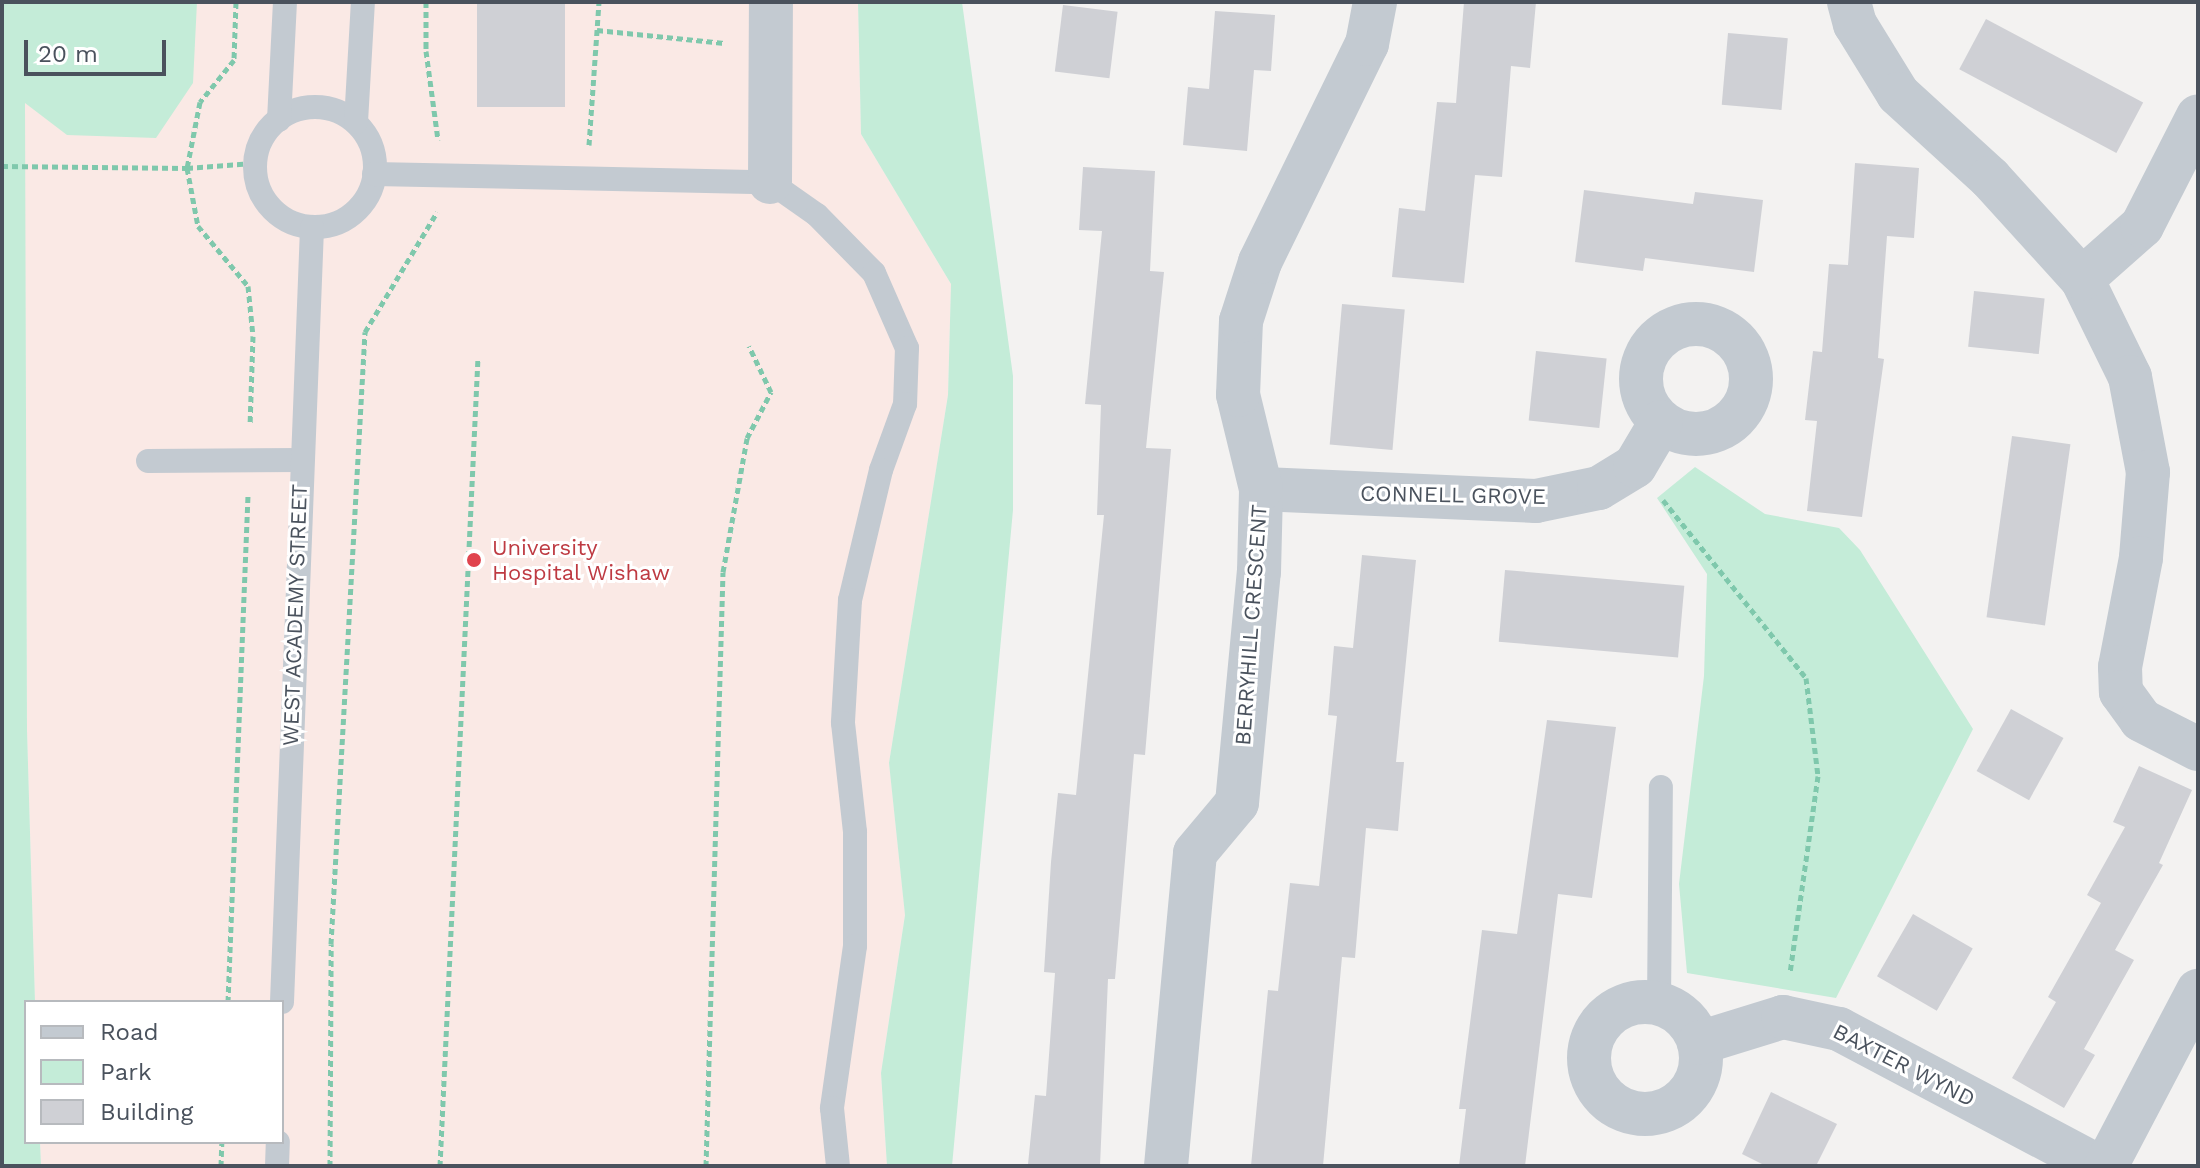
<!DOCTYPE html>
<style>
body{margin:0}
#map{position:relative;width:2200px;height:1168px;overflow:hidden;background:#f3f2f1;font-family:"Work Sans",sans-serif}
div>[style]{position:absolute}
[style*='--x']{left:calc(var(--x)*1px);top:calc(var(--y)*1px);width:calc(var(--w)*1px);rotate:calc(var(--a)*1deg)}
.medical>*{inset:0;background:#fae9e5}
.green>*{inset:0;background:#c4ecd8}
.building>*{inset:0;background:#cfd0d5;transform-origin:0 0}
.path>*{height:5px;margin-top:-2.5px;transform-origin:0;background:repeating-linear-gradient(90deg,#7fc8ac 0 6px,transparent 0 10px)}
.service>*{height:24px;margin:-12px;padding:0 12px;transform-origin:12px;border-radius:12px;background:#c3cad1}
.service>.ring{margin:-12px;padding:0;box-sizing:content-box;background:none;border:24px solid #c3cad1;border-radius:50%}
.minor>*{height:44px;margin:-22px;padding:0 22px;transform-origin:22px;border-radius:22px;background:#c3cad1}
.minor>.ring{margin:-22px;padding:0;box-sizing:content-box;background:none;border:44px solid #c3cad1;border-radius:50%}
.dots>*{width:22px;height:22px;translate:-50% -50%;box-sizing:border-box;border:4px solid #fff;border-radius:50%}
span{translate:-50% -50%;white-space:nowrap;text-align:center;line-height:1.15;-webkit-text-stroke:6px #fff;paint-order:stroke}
.street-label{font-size:22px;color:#4a525d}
.health-label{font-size:22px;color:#be3a42}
.left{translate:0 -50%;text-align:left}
.frame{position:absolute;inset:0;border:4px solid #4a525d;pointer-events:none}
.legend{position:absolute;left:24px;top:1000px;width:260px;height:144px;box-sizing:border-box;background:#fff;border:2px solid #b7babe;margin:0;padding:10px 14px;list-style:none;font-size:24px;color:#4a525d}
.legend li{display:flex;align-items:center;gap:16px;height:40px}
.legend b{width:40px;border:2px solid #b7babe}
.scale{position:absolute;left:24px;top:40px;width:142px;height:36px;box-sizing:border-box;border:4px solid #4a525d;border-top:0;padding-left:10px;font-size:24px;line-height:28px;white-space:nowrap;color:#4a525d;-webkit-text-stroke:6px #fff;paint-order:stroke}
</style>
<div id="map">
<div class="medical">
<i style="clip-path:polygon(24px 2px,858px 2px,861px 134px,951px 284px,948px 395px,889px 763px,905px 914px,881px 1073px,887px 1166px,41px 1166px,40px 1142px,282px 1142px,282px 1002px,35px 1002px,27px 730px)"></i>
</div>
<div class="green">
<i style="clip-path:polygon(2px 2px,197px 2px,193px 83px,156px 138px,67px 135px,25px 103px,27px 730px,35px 1002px,26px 1002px,26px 1142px,40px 1142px,41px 1166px,2px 1166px)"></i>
<i style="clip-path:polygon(858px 2px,962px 2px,1013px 376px,1013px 510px,952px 1166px,887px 1166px,881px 1073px,905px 915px,889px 763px,948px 395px,951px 284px,861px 134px)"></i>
<i style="clip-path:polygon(1695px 467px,1765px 514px,1839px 528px,1860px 550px,1973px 729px,1836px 998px,1687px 973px,1679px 884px,1704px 676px,1707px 574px,1657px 498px)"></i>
</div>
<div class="building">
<i style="left:477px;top:2px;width:88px;height:105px"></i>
<i style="clip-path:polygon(1464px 2px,1536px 2px,1530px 68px,1511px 66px,1502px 177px,1475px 175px,1464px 283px,1392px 277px,1399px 208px,1425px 211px,1437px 102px,1456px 103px)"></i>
<i style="left:1063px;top:5px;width:55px;height:67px;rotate:7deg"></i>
<i style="clip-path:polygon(1215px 11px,1275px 15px,1271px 71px,1254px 70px,1247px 151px,1183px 145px,1188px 87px,1209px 89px)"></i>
<i style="left:1986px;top:19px;width:178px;height:57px;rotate:28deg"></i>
<i style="left:1728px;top:33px;width:60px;height:72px;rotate:5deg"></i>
<i style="clip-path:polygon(1855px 163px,1919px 168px,1914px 238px,1887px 236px,1878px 358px,1884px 359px,1862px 517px,1807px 511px,1817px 421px,1805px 420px,1813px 351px,1822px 352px,1829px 264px,1848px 265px)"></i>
<i style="clip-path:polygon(1083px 167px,1155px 171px,1150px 271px,1164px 272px,1146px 448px,1171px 449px,1145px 755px,1134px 754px,1115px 979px,1108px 979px,1100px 1166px,1049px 1166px,1028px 1164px,1035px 1095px,1046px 1096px,1055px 973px,1044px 972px,1051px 862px,1058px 793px,1076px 795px,1104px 515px,1097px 515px,1101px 405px,1085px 404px,1102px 231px,1079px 230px)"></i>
<i style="clip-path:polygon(1584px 190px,1693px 204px,1695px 192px,1763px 200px,1754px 272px,1645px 258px,1643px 271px,1575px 262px)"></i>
<i style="left:1974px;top:291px;width:71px;height:56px;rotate:6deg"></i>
<i style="left:1342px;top:304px;width:63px;height:141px;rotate:5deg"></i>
<i style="left:1536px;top:351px;width:71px;height:70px;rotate:6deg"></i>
<i style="left:2012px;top:436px;width:59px;height:183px;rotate:8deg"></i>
<i style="clip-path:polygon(1362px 555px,1416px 560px,1396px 762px,1404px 762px,1398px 831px,1366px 828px,1355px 958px,1342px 957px,1323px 1166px,1251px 1166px,1268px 990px,1278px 991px,1290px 883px,1319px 886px,1337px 716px,1328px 715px,1334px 646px,1353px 648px)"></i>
<i style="left:1505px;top:570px;width:180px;height:72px;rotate:5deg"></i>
<i style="left:2011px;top:709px;width:60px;height:71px;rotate:29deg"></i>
<i style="clip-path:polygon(1547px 720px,1616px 727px,1592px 898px,1558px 894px,1525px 1166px,1459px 1166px,1466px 1109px,1459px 1109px,1482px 930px,1517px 934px)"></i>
<i style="clip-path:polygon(2139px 766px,2192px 790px,2159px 863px,2163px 865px,2115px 950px,2134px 960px,2084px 1049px,2095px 1055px,2064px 1108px,2012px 1078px,2056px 1002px,2048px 997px,2101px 903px,2087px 895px,2125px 827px,2113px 822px)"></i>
<i style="left:1913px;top:914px;width:69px;height:72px;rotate:30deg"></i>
<i style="clip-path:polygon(1771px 1092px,1837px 1124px,1816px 1166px,1766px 1166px,1742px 1154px)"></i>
</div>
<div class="path">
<i style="--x:236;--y:2;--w:58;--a:92"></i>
<i style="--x:234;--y:60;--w:54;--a:129"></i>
<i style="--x:200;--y:102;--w:67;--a:101.1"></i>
<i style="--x:187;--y:168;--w:59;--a:79.3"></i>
<i style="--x:198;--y:226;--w:78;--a:50.2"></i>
<i style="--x:248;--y:286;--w:50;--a:84.3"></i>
<i style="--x:253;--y:336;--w:89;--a:91.9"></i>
<i style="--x:426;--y:2;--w:49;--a:90"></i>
<i style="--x:426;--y:51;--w:90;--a:82.3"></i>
<i style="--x:597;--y:30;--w:128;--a:5.8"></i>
<i style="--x:589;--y:145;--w:143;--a:-86"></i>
<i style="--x:2;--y:166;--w:185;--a:0.6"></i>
<i style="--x:187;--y:168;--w:66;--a:-4.3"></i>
<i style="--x:1663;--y:500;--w:228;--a:51.2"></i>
<i style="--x:1806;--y:678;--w:99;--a:83"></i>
<i style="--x:1818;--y:776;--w:198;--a:98.1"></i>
<i style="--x:228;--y:1002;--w:507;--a:-87.74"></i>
<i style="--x:221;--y:1166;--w:24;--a:-88"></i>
<i style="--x:330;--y:1166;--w:222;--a:-89.7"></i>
<i style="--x:331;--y:944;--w:613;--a:-86.82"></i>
<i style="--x:365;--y:332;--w:140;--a:-59"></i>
<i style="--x:440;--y:1166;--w:809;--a:-87.31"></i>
<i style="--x:706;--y:1166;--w:594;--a:-88.36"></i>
<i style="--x:723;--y:572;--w:136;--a:-79.8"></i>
<i style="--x:747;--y:438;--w:52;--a:-62.4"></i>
<i style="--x:771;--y:392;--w:51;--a:-115.6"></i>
</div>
<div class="service">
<i class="ring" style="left:255px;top:107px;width:96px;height:96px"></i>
<i style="--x:279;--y:120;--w:118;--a:-87.1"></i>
<i style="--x:356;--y:122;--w:120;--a:-86.7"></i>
<i style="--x:374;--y:174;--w:396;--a:1.2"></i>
<i style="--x:770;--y:182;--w:57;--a:35.1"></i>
<i style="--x:817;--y:215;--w:81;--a:45.5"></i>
<i style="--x:874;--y:273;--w:82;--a:66.3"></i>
<i style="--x:907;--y:348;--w:56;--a:92"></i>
<i style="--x:905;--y:404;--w:70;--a:110"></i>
<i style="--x:881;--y:470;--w:134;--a:103.4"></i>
<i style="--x:850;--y:600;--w:123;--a:93.3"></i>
<i style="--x:843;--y:723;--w:110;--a:83.7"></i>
<i style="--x:855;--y:832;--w:114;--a:90"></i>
<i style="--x:855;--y:946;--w:164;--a:98.1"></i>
<i style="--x:832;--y:1108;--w:58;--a:84.1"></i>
<i style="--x:148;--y:461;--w:153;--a:-0.4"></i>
<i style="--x:282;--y:1002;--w:775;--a:-87.78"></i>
<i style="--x:1659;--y:1004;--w:217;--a:-89.5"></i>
<i style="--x:277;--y:1166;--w:24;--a:-88"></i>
</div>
<div class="minor">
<i style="--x:1849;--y:2;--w:23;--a:75"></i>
<i style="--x:1855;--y:24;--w:82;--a:58.4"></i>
<i style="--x:1898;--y:94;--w:125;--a:42.4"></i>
<i style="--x:1990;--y:178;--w:137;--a:47.7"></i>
<i style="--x:2082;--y:279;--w:109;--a:63.9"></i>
<i style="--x:2130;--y:377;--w:97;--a:79.3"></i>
<i style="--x:2148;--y:472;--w:86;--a:94.7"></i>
<i style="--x:2141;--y:558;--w:111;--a:100.9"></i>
<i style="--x:2120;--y:667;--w:25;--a:88"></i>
<i style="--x:2121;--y:692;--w:34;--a:54"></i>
<i style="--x:2141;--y:720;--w:64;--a:27"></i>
<i style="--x:770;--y:182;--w:180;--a:-89.7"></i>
<i style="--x:2082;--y:279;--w:80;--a:-41.5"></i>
<i style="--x:2142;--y:226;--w:123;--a:-63"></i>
<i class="ring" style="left:1641px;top:324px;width:66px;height:66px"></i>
<i style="--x:1261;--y:489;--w:275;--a:2.5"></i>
<i style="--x:1536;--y:501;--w:64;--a:-11.7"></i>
<i style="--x:1599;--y:488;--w:42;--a:-31.4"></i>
<i style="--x:1635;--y:466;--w:51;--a:-59.4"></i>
<i class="ring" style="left:1589px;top:1002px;width:68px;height:68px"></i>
<i style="--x:1699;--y:1043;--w:88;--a:-17.2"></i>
<i style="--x:1783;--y:1017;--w:57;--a:12.1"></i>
<i style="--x:1839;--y:1029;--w:293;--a:27.9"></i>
<i style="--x:1166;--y:1166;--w:314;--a:-84.7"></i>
<i style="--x:1195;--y:853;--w:65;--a:-50"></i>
<i style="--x:1237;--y:803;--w:232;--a:-84.6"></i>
<i style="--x:1259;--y:572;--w:83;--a:-88.6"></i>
<i style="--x:1261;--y:489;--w:97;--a:-103.7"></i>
<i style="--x:1238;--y:395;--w:74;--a:-87.7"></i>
<i style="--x:1241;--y:321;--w:62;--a:-72.1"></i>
<i style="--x:1260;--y:262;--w:243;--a:-63.9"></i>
<i style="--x:1367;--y:44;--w:43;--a:-79.2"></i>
<i style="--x:2106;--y:1166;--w:198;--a:-62.3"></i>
</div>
<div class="dots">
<i style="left:474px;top:560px;background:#e0444e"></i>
</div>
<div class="street-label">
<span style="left:1453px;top:495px;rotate:1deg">CONNELL GROVE</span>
<span style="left:295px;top:615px;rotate:-88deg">WEST ACADEMY STREET</span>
<span style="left:1251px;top:625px;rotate:-86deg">BERRYHILL CRESCENT</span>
<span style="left:1904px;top:1065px;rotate:27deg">BAXTER WYND</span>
</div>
<div class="health-label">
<span class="left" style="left:492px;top:560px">University<br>Hospital Wishaw</span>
</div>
<div class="frame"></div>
<ul class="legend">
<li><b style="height:10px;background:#c3cad1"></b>Road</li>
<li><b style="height:22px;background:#c4ecd8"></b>Park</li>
<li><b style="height:22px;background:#cfd0d5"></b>Building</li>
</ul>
<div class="scale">20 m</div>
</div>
